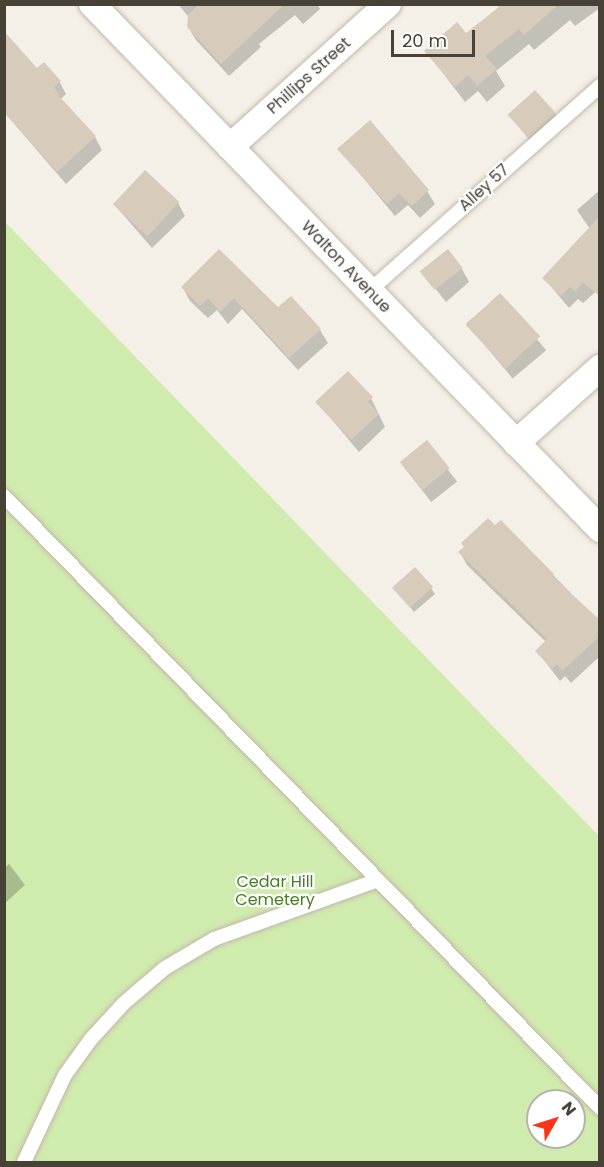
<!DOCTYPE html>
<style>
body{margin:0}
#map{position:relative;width:604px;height:1167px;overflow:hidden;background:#f4f0e7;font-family:Poppins,sans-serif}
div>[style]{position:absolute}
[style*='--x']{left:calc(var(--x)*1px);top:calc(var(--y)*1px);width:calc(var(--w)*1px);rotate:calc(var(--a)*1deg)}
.green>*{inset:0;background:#d0ebae}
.shadow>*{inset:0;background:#0003;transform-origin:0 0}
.building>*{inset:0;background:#d7ccbc;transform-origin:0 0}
.roads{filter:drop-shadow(0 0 2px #c1b8a9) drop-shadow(0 0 2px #c1b8a9)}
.lane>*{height:14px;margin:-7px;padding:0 7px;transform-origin:7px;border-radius:7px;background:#fff}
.street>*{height:26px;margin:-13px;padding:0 13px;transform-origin:13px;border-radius:13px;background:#fff}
span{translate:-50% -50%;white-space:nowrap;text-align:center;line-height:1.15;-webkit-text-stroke:4.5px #fff;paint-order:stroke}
.street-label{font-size:16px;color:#484136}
.park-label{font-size:16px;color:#487d25}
.frame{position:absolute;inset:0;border:6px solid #484136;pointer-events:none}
.north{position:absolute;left:526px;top:1089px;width:60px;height:60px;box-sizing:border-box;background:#fff;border:2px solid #b6b3af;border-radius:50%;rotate:51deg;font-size:16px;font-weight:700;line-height:24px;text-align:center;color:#484136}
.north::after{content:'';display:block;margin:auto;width:21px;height:27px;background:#ff3414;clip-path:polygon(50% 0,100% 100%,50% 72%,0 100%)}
.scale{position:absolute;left:391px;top:30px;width:84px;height:27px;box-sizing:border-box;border:3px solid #484136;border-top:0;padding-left:8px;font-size:18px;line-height:21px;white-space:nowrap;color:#484136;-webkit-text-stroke:4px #fff;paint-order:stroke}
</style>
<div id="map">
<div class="green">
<i style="clip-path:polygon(evenodd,4px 221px,599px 836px,599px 1162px,5px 1162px,4px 221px,538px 1101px,574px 1101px,574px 1137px,538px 1137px,538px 1101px)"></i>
</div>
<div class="shadow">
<i style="clip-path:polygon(178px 4px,317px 4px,320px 9px,303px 24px,295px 15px,259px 44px,261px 47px,229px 76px,196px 40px,188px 27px,191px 20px)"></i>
<i style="clip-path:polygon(503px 4px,600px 4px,600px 8px,575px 26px,570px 20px,534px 50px,529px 44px,496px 71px,505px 86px,487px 102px,478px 91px,465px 102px,426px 51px,466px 35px)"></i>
<i style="clip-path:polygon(37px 70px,59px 81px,66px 94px,58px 102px,95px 137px,102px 150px,66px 184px,4px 112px)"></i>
<i style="clip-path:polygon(555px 113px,562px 126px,537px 149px,509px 115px)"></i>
<i style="clip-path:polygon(339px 149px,427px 191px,435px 204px,420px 218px,408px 205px,395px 216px)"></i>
<i style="clip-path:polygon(600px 190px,600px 288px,583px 303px,578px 299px,569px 308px,544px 278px,590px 229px,577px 210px)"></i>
<i style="clip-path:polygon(113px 203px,178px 203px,185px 216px,152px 248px)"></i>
<i style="clip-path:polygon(219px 251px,278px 309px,291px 298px,320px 330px,328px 343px,298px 370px,242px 309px,228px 324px,217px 310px,208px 318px,190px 301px,183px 288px)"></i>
<i style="clip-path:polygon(462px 269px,469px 282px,446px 302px,423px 273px)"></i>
<i style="left:500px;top:295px;width:72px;height:44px;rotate:50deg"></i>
<i style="clip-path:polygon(371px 398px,385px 427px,359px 452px,317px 402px)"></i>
<i style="left:427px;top:443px;width:49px;height:33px;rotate:52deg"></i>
<i style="clip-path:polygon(460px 552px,553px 575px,600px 623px,600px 656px,571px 683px,565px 676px,560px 681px,537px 651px,546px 642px,467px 565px)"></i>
<i style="clip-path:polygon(394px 588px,431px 588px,435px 594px,414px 612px)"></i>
<i style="clip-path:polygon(9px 864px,25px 885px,4px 904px,4px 868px)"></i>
</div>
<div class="building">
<i style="clip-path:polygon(199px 4px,285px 4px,221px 64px,187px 27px,188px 15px)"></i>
<i style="clip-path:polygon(496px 4px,559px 4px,524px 35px,519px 29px,485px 56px,497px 69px,477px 86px,468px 75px,455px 87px,424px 51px,457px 22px,466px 33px,499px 7px)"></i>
<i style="clip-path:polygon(4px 31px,37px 68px,44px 62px,61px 81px,54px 87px,60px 97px,96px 136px,57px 172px,4px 112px)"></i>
<i style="left:535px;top:90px;width:31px;height:37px;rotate:48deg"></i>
<i style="clip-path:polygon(370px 120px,429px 190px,412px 206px,399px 193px,387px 204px,337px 149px)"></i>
<i style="left:145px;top:170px;width:47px;height:47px;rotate:43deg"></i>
<i style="clip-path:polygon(600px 216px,600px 296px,583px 283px,575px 291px,570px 287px,561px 296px,542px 278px)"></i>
<i style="clip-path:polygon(219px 249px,278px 307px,291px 296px,321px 329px,289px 358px,234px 298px,220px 312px,208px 298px,200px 306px,181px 287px)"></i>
<i style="left:448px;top:249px;width:24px;height:36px;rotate:52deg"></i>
<i style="left:500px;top:293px;width:59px;height:47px;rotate:47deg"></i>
<i style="clip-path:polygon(348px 371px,373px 397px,368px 402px,379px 414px,351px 440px,315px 402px)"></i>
<i style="left:427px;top:440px;width:36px;height:35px;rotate:51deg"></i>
<i style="clip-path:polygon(488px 518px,495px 525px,501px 520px,554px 574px,552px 576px,600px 620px,600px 636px,562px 671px,557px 664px,552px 669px,535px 651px,547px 639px,458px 552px,464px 547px,461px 543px)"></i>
<i style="left:415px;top:567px;width:27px;height:31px;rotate:48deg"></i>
</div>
<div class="roads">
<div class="lane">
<i style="--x:369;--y:291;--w:309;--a:-41.6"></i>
<i style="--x:4;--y:496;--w:854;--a:45.76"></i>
<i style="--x:24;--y:1162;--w:96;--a:-64.8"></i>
<i style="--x:65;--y:1075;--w:44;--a:-54.2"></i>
<i style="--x:91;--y:1039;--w:49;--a:-47.5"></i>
<i style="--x:124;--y:1003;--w:54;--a:-40.5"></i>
<i style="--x:165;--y:968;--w:57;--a:-30.6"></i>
<i style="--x:214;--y:939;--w:174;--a:-19.8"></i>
</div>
<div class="street">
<i style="--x:92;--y:4;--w:731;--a:45.94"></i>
<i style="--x:230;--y:147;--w:213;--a:-42.1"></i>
<i style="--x:516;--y:443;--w:113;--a:-41.8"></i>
</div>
</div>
<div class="street-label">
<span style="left:309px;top:76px;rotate:-42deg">Phillips Street</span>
<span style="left:484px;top:188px;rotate:-42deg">Alley 57</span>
<span style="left:346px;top:267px;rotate:46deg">Walton Avenue</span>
</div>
<div class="park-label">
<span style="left:275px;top:891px">Cedar Hill<br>Cemetery</span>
</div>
<div class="frame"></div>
<div class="north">N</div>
<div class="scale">20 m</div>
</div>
